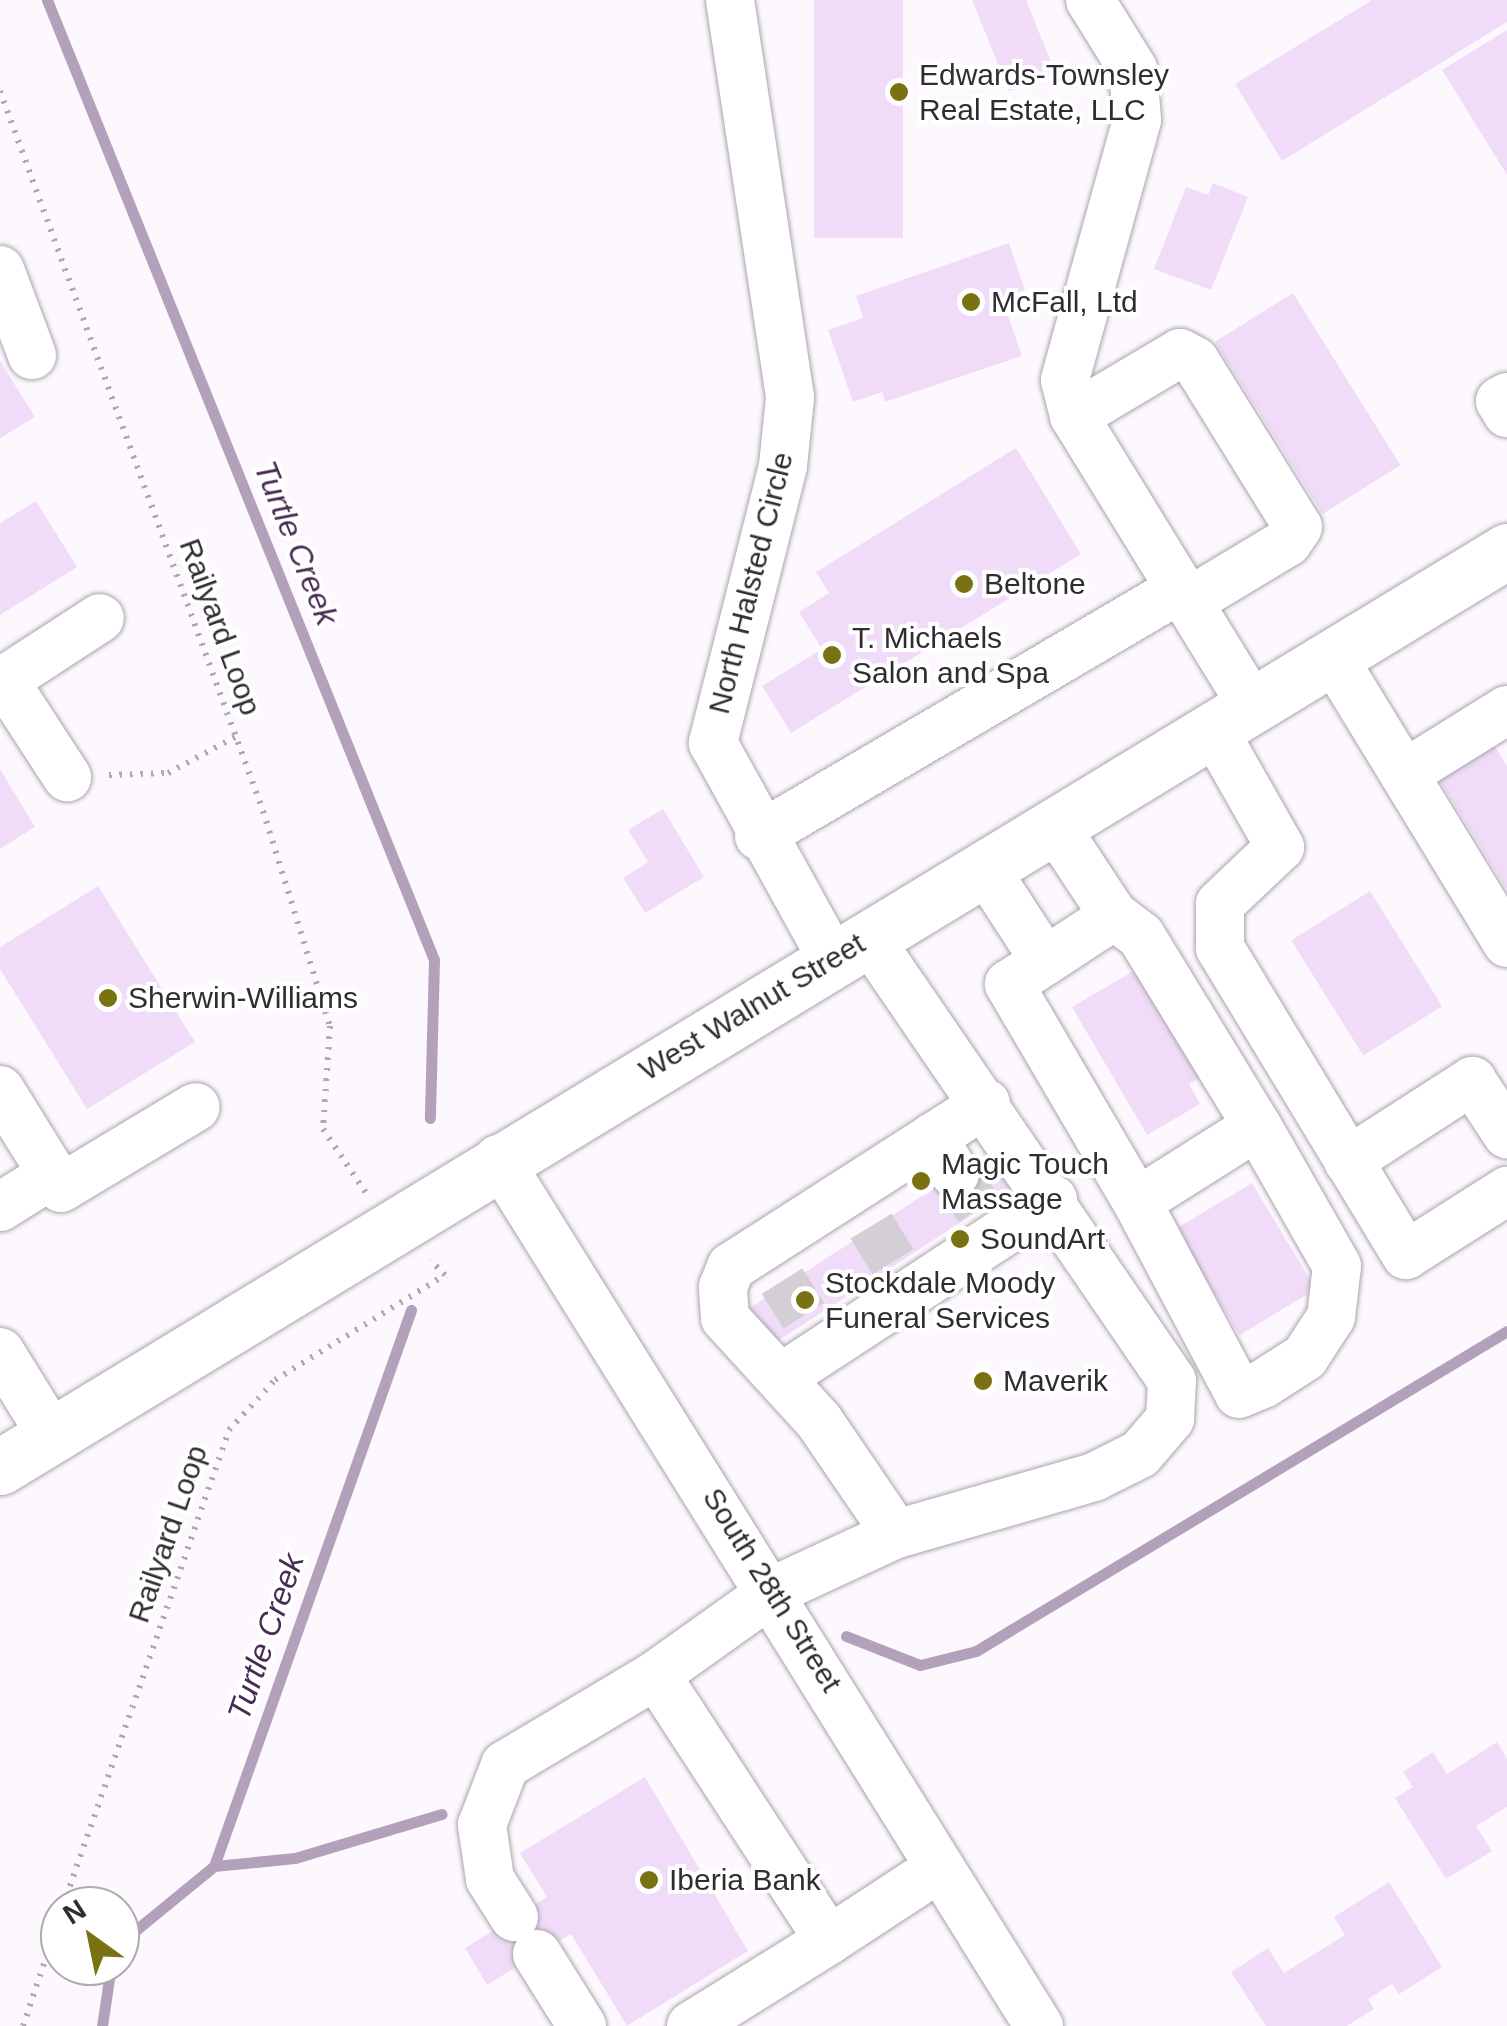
<!DOCTYPE html>
<style>
body{margin:0}
#map{position:relative;width:1507px;height:2026px;overflow:hidden;background:#fcf8fe;font-family:Arial,sans-serif}
div>[style]{position:absolute}
[style*='--x']{left:calc(var(--x)*1px);top:calc(var(--y)*1px);width:calc(var(--w)*1px);rotate:calc(var(--a)*1deg)}
.stream>*{height:11px;margin:-5.5px;padding:0 5.5px;transform-origin:5.5px;border-radius:5.5px;background:#b3a0bb}
.building>*{inset:0;background:#f0dcf8;transform-origin:0 0}
.minor-tunnel>*{height:48px;margin-top:-24px;transform-origin:0;background:repeating-linear-gradient(90deg,#d3cfd5 0 48px,transparent 0 72px)}
.path>*{height:6px;margin-top:-3px;transform-origin:0;background:repeating-linear-gradient(90deg,#aeaab0 0 2.5px,transparent 0 10.5px)}
.roads{filter:drop-shadow(0 0 2px #aba4ad) drop-shadow(0 0 2px #aba4ad)}
.minor>*{height:48px;margin:-24px;padding:0 24px;transform-origin:24px;border-radius:24px;background:#fff}
.major>*{height:55px;margin:-27.5px;padding:0 27.5px;transform-origin:27.5px;border-radius:27.5px;background:#fff}
.dots>*{width:28px;height:28px;translate:-50% -50%;box-sizing:border-box;border:5px solid #fff;border-radius:50%}
span{translate:-50% -50%;white-space:nowrap;text-align:center;line-height:1.15;-webkit-text-stroke:8px #fff;paint-order:stroke}
.poi-label{font-size:30px;color:#302d31}
.left{translate:0 -50%;text-align:left}
.street-label{font-size:30px;color:#302d31}
.water-label{font-size:32px;color:#482c53;font-style:italic}
.north{position:absolute;left:40px;top:1886px;width:100px;height:100px;box-sizing:border-box;background:#fff;border:2px solid #acabad;border-radius:50%;rotate:327deg;font-size:28px;font-weight:700;line-height:40px;text-align:center;color:#302d31}
.north::after{content:'';display:block;margin:auto;width:35px;height:45px;background:#797112;clip-path:polygon(50% 0,100% 100%,50% 72%,0 100%)}
</style>
<div id="map">
<div class="stream">
<i style="--x:47;--y:0;--w:1035;--a:68.04"></i>
<i style="--x:434;--y:960;--w:158;--a:91.5"></i>
<i style="--x:846;--y:1636;--w:79;--a:21.4"></i>
<i style="--x:920;--y:1665;--w:58;--a:-14"></i>
<i style="--x:976;--y:1651;--w:620;--a:-31.07"></i>
<i style="--x:214;--y:1866;--w:81;--a:-5.6"></i>
<i style="--x:295;--y:1858;--w:153;--a:-16.7"></i>
<i style="--x:120;--y:1943;--w:122;--a:-39.3"></i>
<i style="--x:214;--y:1866;--w:590;--a:-70.49"></i>
<i style="--x:102;--y:2026;--w:61;--a:-81.5"></i>
</div>
<div class="building">
<i style="left:814px;top:0;width:89px;height:238px"></i>
<i style="clip-path:polygon(972px 0,1026px 0,1055px 72px,1009px 91px)"></i>
<i style="clip-path:polygon(1372px 0,1507px 0,1507px 22px,1282px 161px,1235px 84px)"></i>
<i style="clip-path:polygon(1507px 30px,1507px 175px,1442px 70px)"></i>
<i style="clip-path:polygon(1213px 183px,1248px 197px,1211px 290px,1154px 269px,1186px 187px,1208px 195px)"></i>
<i style="clip-path:polygon(1009px 243px,1025px 290px,1002px 298px,1022px 356px,885px 402px,882px 392px,853px 402px,828px 330px,863px 318px,856px 296px)"></i>
<i style="left:1293px;top:293px;width:203px;height:92px;rotate:58deg"></i>
<i style="clip-path:polygon(0 361px,35px 417px,0 438px)"></i>
<i style="clip-path:polygon(1016px 448px,1081px 554px,791px 733px,762px 686px,822px 649px,799px 612px,829px 593px,816px 572px)"></i>
<i style="clip-path:polygon(36px 501px,77px 567px,0 615px,0 523px)"></i>
<i style="clip-path:polygon(1494px 745px,1507px 766px,1507px 890px,1439px 779px)"></i>
<i style="clip-path:polygon(0 769px,35px 827px,0 849px)"></i>
<i style="clip-path:polygon(663px 809px,704px 877px,645px 913px,623px 878px,648px 862px,628px 830px)"></i>
<i style="clip-path:polygon(98px 886px,195px 1042px,87px 1109px,0 969px,0 947px)"></i>
<i style="left:1370px;top:891px;width:136px;height:93px;rotate:58deg"></i>
<i style="clip-path:polygon(1140px 967px,1203px 1076px,1189px 1084px,1200px 1104px,1147px 1135px,1072px 1007px)"></i>
<i style="left:990px;top:1152px;width:43px;height:286px;rotate:57deg"></i>
<i style="left:1252px;top:1183px;width:124px;height:89px;rotate:59deg"></i>
<i style="clip-path:polygon(1497px 1742px,1507px 1759px,1507px 1807px,1476px 1826px,1492px 1851px,1446px 1879px,1395px 1798px,1413px 1787px,1403px 1772px,1433px 1752px,1447px 1774px)"></i>
<i style="clip-path:polygon(645px 1777px,748px 1951px,627px 2026px,571px 1934px,487px 1985px,465px 1948px,547px 1897px,520px 1853px)"></i>
<i style="clip-path:polygon(1389px 1882px,1442px 1967px,1399px 1994px,1392px 1984px,1368px 1999px,1374px 2009px,1347px 2026px,1266px 2026px,1231px 1972px,1268px 1948px,1284px 1973px,1345px 1935px,1334px 1917px)"></i>
</div>
<div class="minor-tunnel">
<i style="--x:955;--y:1174;--w:42;--a:55.6"></i>
<i style="--x:871;--y:1226;--w:42;--a:58.6"></i>
<i style="--x:782;--y:1281;--w:41;--a:57.8"></i>
</div>
<div class="path">
<i style="--x:0;--y:91;--w:767;--a:69.93"></i>
<i style="--x:263;--y:811;--w:225;--a:72.7"></i>
<i style="--x:330;--y:1026;--w:103;--a:93.9"></i>
<i style="--x:323;--y:1129;--w:77;--a:56.1"></i>
<i style="--x:109;--y:775;--w:59;--a:-1.9"></i>
<i style="--x:168;--y:773;--w:76;--a:-28.2"></i>
<i style="--x:63;--y:1906;--w:504;--a:-70.77"></i>
<i style="--x:229;--y:1430;--w:68;--a:-47.4"></i>
<i style="--x:275;--y:1380;--w:200;--a:-31.7"></i>
<i style="--x:445;--y:1275;--w:21;--a:-135"></i>
<i style="--x:23;--y:2026;--w:116;--a:-71.4"></i>
</div>
<div class="roads">
<div class="minor">
<i style="--x:730;--y:0;--w:402;--a:81.4"></i>
<i style="--x:790;--y:398;--w:68;--a:95.9"></i>
<i style="--x:783;--y:466;--w:286;--a:104.2"></i>
<i style="--x:713;--y:743;--w:247;--a:61.1"></i>
<i style="--x:1090;--y:0;--w:81;--a:58.1"></i>
<i style="--x:1133;--y:69;--w:51;--a:85.5"></i>
<i style="--x:1137;--y:120;--w:270;--a:105.5"></i>
<i style="--x:1065;--y:380;--w:37;--a:76"></i>
<i style="--x:1074;--y:416;--w:339;--a:58.4"></i>
<i style="--x:0;--y:270;--w:91;--a:69.4"></i>
<i style="--x:1507;--y:397;--w:8;--a:150"></i>
<i style="--x:1500;--y:401;--w:14;--a:60"></i>
<i style="--x:1074;--y:416;--w:123;--a:-30.7"></i>
<i style="--x:1180;--y:353;--w:17;--a:28"></i>
<i style="--x:1195;--y:361;--w:195;--a:58.2"></i>
<i style="--x:1298;--y:527;--w:18;--a:124"></i>
<i style="--x:1288;--y:542;--w:117;--a:149"></i>
<i style="--x:1332;--y:656;--w:138;--a:58.6"></i>
<i style="--x:4;--y:680;--w:116;--a:57"></i>
<i style="--x:0;--y:683;--w:119;--a:-33"></i>
<i style="--x:1507;--y:710;--w:121;--a:148.1"></i>
<i style="--x:1404;--y:774;--w:198;--a:58.6"></i>
<i style="--x:1213;--y:729;--w:136;--a:60.4"></i>
<i style="--x:1280;--y:847;--w:83;--a:136.5"></i>
<i style="--x:1220;--y:904;--w:44;--a:90"></i>
<i style="--x:1220;--y:948;--w:359;--a:58.8"></i>
<i style="--x:1406;--y:1255;--w:120;--a:-32.4"></i>
<i style="--x:1054;--y:825;--w:109;--a:56.6"></i>
<i style="--x:759;--y:836;--w:488;--a:-30.4"></i>
<i style="--x:984;--y:867;--w:112;--a:57"></i>
<i style="--x:1045;--y:961;--w:43;--a:147.4"></i>
<i style="--x:1009;--y:984;--w:253;--a:59.6"></i>
<i style="--x:1137;--y:1202;--w:142;--a:-32.3"></i>
<i style="--x:1257;--y:1126;--w:223;--a:-121.4"></i>
<i style="--x:1141;--y:936;--w:34;--a:-143"></i>
<i style="--x:1114;--y:916;--w:82;--a:146.9"></i>
<i style="--x:868;--y:937;--w:538;--a:55.6"></i>
<i style="--x:1172;--y:1381;--w:38;--a:93"></i>
<i style="--x:1170;--y:1419;--w:46;--a:130.6"></i>
<i style="--x:1140;--y:1454;--w:51;--a:153.4"></i>
<i style="--x:1094;--y:1477;--w:206;--a:163.9"></i>
<i style="--x:896;--y:1534;--w:133;--a:155.2"></i>
<i style="--x:775;--y:1590;--w:146;--a:144.5"></i>
<i style="--x:656;--y:1675;--w:316;--a:56.9"></i>
<i style="--x:829;--y:1940;--w:131;--a:-33.2"></i>
<i style="--x:0;--y:1090;--w:115;--a:58.1"></i>
<i style="--x:61;--y:1188;--w:157;--a:-31"></i>
<i style="--x:933;--y:1137;--w:43;--a:59.3"></i>
<i style="--x:498;--y:1159;--w:1022;--a:58.04"></i>
<i style="--x:1348;--y:1161;--w:148;--a:-32.8"></i>
<i style="--x:1472;--y:1081;--w:64;--a:56.6"></i>
<i style="--x:1137;--y:1202;--w:217;--a:62"></i>
<i style="--x:1239;--y:1394;--w:26;--a:-23"></i>
<i style="--x:1263;--y:1384;--w:50;--a:-32.7"></i>
<i style="--x:1305;--y:1357;--w:48;--a:-57"></i>
<i style="--x:1331;--y:1317;--w:51;--a:-83.3"></i>
<i style="--x:1337;--y:1266;--w:161;--a:-119.7"></i>
<i style="--x:0;--y:1207;--w:62;--a:-31.9"></i>
<i style="--x:0;--y:1352;--w:99;--a:58.2"></i>
<i style="--x:782;--y:1377;--w:324;--a:-33.2"></i>
<i style="--x:896;--y:1534;--w:137;--a:-124.3"></i>
<i style="--x:819;--y:1421;--w:139;--a:-132.4"></i>
<i style="--x:725;--y:1318;--w:31;--a:-94"></i>
<i style="--x:723;--y:1287;--w:22;--a:-68"></i>
<i style="--x:731;--y:1267;--w:303;--a:-32.7"></i>
<i style="--x:514;--y:1917;--w:45;--a:-122.3"></i>
<i style="--x:490;--y:1879;--w:55;--a:-98.4"></i>
<i style="--x:482;--y:1825;--w:64;--a:-69"></i>
<i style="--x:505;--y:1765;--w:176;--a:-30.8"></i>
<i style="--x:537;--y:1954;--w:85;--a:58"></i>
<i style="--x:691;--y:2026;--w:163;--a:-31.9"></i>
</div>
<div class="major">
<i style="--x:0;--y:1467;--w:1764;--a:-31.29"></i>
</div>
</div>
<div class="dots">
<i style="left:899px;top:92px;background:#797112"></i>
<i style="left:971px;top:302px;background:#797112"></i>
<i style="left:964px;top:584px;background:#797112"></i>
<i style="left:832px;top:655px;background:#797112"></i>
<i style="left:108px;top:998px;background:#797112"></i>
<i style="left:921px;top:1181px;background:#797112"></i>
<i style="left:960px;top:1239px;background:#797112"></i>
<i style="left:805px;top:1300px;background:#797112"></i>
<i style="left:983px;top:1381px;background:#797112"></i>
<i style="left:649px;top:1880px;background:#797112"></i>
</div>
<div class="poi-label">
<span class="left" style="left:919px;top:92px">Edwards-Townsley<br>Real Estate, LLC</span>
<span class="left" style="left:991px;top:302px">McFall, Ltd</span>
<span class="left" style="left:984px;top:584px">Beltone</span>
<span class="left" style="left:852px;top:655px">T. Michaels<br>Salon and Spa</span>
<span class="left" style="left:128px;top:998px">Sherwin-Williams</span>
<span class="left" style="left:941px;top:1181px">Magic Touch<br>Massage</span>
<span class="left" style="left:980px;top:1239px">SoundArt</span>
<span class="left" style="left:825px;top:1300px">Stockdale Moody<br>Funeral Services</span>
<span class="left" style="left:1003px;top:1381px">Maverik</span>
<span class="left" style="left:669px;top:1880px">Iberia Bank</span>
</div>
<div class="street-label">
<span style="left:751px;top:583px;rotate:-76deg">North Halsted Circle</span>
<span style="left:220px;top:627px;rotate:70deg">Railyard Loop</span>
<span style="left:752px;top:1007px;rotate:-31deg">West Walnut Street</span>
<span style="left:168px;top:1534px;rotate:-71deg">Railyard Loop</span>
<span style="left:772px;top:1590px;rotate:58deg">South 28th Street</span>
</div>
<div class="water-label">
<span style="left:296px;top:543px;rotate:68deg">Turtle Creek</span>
<span style="left:266px;top:1637px;rotate:-71deg">Turtle Creek</span>
</div>
<div class="north">N</div>
</div>
